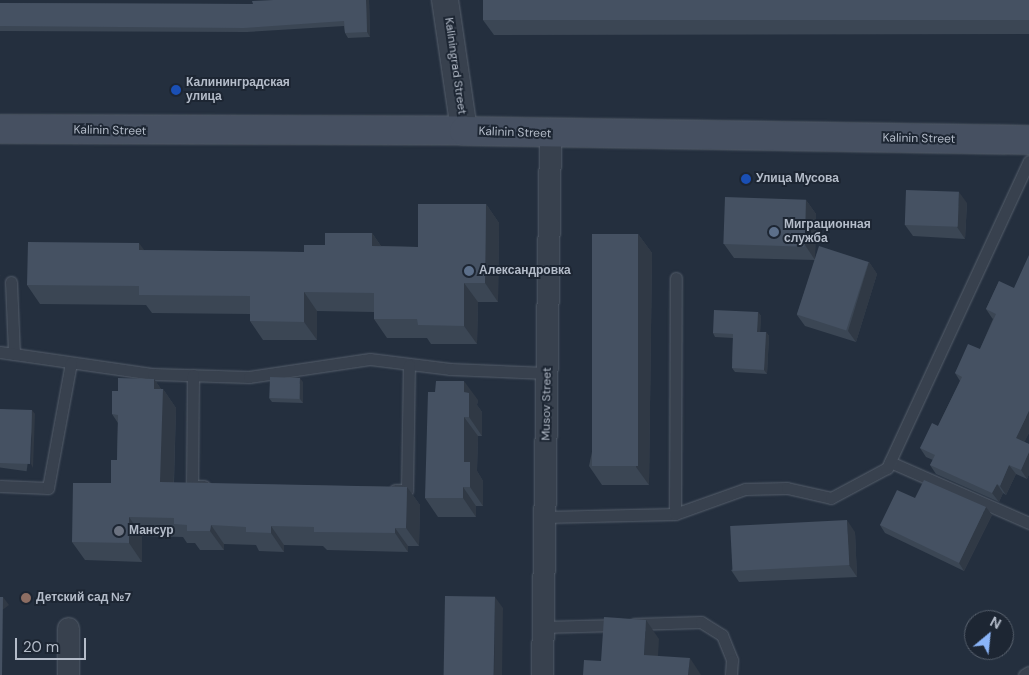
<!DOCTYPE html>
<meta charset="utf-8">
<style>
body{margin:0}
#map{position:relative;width:1029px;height:675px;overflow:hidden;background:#242f3e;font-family:"DM Sans",sans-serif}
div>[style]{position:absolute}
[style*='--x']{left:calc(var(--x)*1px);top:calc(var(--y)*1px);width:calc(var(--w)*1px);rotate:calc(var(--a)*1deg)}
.roads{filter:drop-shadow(0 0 1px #565f6c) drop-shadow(0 0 1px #565f6c)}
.service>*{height:11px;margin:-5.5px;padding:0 5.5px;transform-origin:5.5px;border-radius:5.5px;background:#38414e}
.minor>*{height:21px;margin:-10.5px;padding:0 10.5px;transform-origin:10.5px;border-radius:10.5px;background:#38414e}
.tertiary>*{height:26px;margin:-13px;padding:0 13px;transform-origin:13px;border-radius:13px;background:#38414e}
.secondary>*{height:28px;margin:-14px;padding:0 14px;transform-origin:14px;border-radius:14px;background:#465061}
.wall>*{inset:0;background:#3b4654;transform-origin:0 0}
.shaded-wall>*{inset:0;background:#303945;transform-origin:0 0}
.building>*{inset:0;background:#455162;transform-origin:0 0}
.dots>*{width:14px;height:14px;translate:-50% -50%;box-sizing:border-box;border:2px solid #1d2633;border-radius:50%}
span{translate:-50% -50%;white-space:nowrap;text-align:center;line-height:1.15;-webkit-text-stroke:4px #1d2633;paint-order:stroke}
.street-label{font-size:12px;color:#b4bcc9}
.poi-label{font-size:12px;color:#b4bcc9;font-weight:700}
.left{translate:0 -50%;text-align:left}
.north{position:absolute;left:964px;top:610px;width:50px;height:50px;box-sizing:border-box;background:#1d2633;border:1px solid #59626f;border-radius:50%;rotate:28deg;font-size:14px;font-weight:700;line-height:20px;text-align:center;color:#b4bcc9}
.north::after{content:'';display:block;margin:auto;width:18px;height:22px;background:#8ab4f8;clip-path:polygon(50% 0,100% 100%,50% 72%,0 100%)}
.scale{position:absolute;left:15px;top:638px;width:71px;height:22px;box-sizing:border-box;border:2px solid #b4bcc9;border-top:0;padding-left:6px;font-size:15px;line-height:18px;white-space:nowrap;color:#b4bcc9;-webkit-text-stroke:4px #1d2633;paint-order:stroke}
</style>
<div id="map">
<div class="roads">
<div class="service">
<i style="--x:11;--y:282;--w:72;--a:87.6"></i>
<i style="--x:0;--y:352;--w:155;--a:8.2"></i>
<i style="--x:153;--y:374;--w:96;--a:1.8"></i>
<i style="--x:249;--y:377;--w:122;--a:-8.5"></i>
<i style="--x:370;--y:359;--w:81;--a:7.1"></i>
<i style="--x:450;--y:369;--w:97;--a:2.4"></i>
<i style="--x:193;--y:375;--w:111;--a:90.5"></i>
<i style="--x:192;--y:486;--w:12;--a:0"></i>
<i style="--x:890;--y:462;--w:152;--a:23.7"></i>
<i style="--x:0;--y:486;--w:48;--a:2.4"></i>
<i style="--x:48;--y:488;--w:127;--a:-79.6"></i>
<i style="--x:395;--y:490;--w:12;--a:0"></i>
<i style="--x:407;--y:490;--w:125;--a:-89.1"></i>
<i style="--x:675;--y:514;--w:74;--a:-19.7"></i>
<i style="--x:745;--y:489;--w:42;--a:-1.4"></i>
<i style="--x:787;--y:488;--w:45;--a:12.8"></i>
<i style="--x:831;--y:498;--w:64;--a:-28.2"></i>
<i style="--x:887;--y:468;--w:338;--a:-65.2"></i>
<i style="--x:545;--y:517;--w:130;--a:-1.3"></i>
<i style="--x:675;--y:514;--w:236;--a:-89.8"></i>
<i style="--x:634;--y:624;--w:67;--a:-1.7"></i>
<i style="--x:701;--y:622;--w:25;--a:32"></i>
<i style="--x:722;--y:635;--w:27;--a:68"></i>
<i style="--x:732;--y:660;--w:15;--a:94"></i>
<i style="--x:542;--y:627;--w:76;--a:-1.5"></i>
<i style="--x:1024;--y:675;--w:6;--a:-31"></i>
</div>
<div class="minor">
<i style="--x:68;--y:675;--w:47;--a:-90"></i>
<i style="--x:542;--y:675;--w:541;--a:-89.15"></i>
</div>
<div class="tertiary">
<i style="--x:445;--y:0;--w:132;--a:81.7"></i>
</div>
<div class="secondary">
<i style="--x:0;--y:129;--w:464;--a:0.2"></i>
<i style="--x:464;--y:131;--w:565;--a:0.91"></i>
</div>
</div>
<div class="wall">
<i style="clip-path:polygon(274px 0,369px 0,370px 37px,348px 38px,345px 33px,344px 26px,247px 32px,0 31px,0 3px,253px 4px)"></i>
<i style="clip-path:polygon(1029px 0,1029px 34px,494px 35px,483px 20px)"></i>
<i style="clip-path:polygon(806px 200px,816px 214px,815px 258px,869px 262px,877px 274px,856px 342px,805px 326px,797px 315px,815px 260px,734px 258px,724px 244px)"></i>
<i style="clip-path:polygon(967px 203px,965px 239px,913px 236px,905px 225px)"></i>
<i style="clip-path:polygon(486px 204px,499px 223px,498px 302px,478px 302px,477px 344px,431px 344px,427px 338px,387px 338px,374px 319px,374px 312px,317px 311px,317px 340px,263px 340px,250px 321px,250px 314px,152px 313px,146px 305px,40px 304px,27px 285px,145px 250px,304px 252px,325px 245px,372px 233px,381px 246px,418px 247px)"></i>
<i style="clip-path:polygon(638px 234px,652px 253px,649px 485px,602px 485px,589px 466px)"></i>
<i style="clip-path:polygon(999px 281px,1029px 433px,1024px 442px,1029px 444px,1029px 474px,1027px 479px,1016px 474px,1006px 495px,1003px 493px,999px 502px,936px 474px,930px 465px,933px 460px,926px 457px,920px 448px,938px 426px,960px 381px,955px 373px,980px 349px,993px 319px,992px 318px,986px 309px)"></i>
<i style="clip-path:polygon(758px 312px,761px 316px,760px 332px,766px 332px,769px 336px,767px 374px,735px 372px,732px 368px,733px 338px,715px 337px,713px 333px)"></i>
<i style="clip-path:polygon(154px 379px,161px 389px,163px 389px,176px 408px,174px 483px,407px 487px,420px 505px,419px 546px,408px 546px,408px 552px,327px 550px,323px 546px,284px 545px,284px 552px,259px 551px,256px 545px,224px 544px,224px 550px,200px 550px,195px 543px,187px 543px,183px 537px,142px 536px,142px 562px,85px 560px,72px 542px,111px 483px,117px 460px,118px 423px,112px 414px,118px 391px)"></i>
<i style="clip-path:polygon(303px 382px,303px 403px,272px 402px,269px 398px)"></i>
<i style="clip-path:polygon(435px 392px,478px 400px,477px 405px,482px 412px,482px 436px,478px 436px,477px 471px,483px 481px,483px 506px,476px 506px,476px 517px,438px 517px,425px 498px)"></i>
<i style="left:0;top:409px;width:35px;height:58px;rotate:8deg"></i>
<i style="clip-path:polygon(915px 498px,992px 515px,964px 571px,885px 533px,880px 525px)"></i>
<i style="clip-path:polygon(855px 532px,857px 577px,739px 582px,731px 570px)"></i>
</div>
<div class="shaded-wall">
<i style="clip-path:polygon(366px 0,369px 0,370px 37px,367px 32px)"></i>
<i style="clip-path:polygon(959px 192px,967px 203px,965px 239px,957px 227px)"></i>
<i style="clip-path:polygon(806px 200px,816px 214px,815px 260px,805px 245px)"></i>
<i style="clip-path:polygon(486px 204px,499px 223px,498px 302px,485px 283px)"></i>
<i style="clip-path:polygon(372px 233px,385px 252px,372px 246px)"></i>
<i style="clip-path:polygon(638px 234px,652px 253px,649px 485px,636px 467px)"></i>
<i style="clip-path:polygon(139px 243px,153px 262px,139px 250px)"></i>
<i style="clip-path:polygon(869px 262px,877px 274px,856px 342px,848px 331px)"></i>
<i style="left:0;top:275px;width:1px;height:44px;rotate:45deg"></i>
<i style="clip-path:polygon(464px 283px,478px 302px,477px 344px,464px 326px)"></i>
<i style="clip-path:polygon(304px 292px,317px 311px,317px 340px,304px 322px)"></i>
<i style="clip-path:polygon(758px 312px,761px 316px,760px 336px,757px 332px)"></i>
<i style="clip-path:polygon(766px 332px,769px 336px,767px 374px,764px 370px)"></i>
<i style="clip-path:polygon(300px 378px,303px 382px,303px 403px,300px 399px)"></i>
<i style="clip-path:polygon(154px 379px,163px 392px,163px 389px,176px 408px,173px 501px,160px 482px,154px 389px)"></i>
<i style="clip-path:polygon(464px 381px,478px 400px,477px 405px,482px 412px,482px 436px,469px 417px,464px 392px)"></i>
<i style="clip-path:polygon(32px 410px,35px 414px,33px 468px,31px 464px)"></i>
<i style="clip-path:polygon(1029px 411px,1029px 433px,1022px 447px,1016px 438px)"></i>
<i style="clip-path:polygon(464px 417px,478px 436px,477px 471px,483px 481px,483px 506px,470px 487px,464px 462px)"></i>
<i style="clip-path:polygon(1029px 452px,1029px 474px,1027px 479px,1021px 470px)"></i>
<i style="clip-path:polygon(1009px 465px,1016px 474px,1006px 495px,1000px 486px)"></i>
<i style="clip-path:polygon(997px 484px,1003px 493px,999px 502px,992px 493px)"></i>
<i style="clip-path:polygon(407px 487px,420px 505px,419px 546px,406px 528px)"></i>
<i style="clip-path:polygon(463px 487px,476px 506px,476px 517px,463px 498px)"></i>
<i style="clip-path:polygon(986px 507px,992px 515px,964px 571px,959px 563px)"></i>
<i style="clip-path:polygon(129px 517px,142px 536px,142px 562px,129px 543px)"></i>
<i style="clip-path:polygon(847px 520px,855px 532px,857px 577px,849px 565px)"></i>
<i style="clip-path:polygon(211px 525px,224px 544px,224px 550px,210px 531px)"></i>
<i style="clip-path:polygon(271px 526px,284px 545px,284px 552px,271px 533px)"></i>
<i style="clip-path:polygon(395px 528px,408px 546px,408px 552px,395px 533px)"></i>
<i style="left:3px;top:597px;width:10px;height:78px;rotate:53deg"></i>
<i style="clip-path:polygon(495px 597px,503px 608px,502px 675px,494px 675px)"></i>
<i style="clip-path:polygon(646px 620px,659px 639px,657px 674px,644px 655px)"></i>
<i style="clip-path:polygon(690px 658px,701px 675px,688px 675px)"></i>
</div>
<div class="building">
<i style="clip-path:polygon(274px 0,366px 0,367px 32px,345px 33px,344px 21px,244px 28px,0 26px,0 3px,253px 4px,252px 1px)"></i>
<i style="left:483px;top:0;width:546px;height:20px"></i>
<i style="left:906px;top:190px;width:53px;height:35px;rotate:2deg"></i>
<i style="left:725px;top:197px;width:81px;height:47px;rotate:2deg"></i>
<i style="clip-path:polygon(418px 204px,486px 204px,485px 283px,464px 283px,464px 326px,418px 325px,417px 319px,374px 319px,374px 293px,304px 292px,304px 322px,250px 321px,250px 296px,139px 295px,139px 286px,27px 285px,28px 242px,139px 243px,139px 250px,304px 252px,304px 245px,325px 245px,325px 233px,372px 233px,372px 246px,418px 247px)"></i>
<i style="left:592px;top:234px;width:46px;height:232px"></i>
<i style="left:819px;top:246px;width:52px;height:72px;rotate:18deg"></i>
<i style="clip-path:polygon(1029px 255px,1029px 411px,1016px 438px,1029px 444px,1029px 452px,1021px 470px,1009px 465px,1000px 486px,997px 484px,992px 493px,930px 465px,935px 455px,920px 448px,932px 423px,938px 426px,962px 377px,955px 373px,968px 344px,980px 349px,996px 314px,986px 309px,999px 281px,1014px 288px)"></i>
<i style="clip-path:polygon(714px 310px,758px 312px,757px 332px,766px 332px,764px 370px,732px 368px,733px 334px,713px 333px)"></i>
<i style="left:270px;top:377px;width:30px;height:21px;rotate:2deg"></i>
<i style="clip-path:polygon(118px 378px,154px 379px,154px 389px,163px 389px,160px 482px,407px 487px,406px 528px,395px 528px,395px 533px,314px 532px,314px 527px,271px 526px,271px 533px,246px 532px,246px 527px,211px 525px,210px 531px,187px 531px,187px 525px,174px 524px,174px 518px,129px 517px,129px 543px,72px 542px,73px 483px,111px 483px,111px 460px,117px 460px,118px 415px,112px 414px,112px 391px,118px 391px)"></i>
<i style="clip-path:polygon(436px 381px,464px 381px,464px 392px,469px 393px,469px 417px,464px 417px,464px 462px,470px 462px,470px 487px,463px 487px,463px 498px,425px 498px,428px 392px,435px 392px)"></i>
<i style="left:0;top:409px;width:32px;height:54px;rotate:2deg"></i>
<i style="clip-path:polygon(924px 480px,986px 507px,959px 563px,880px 525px,897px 490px,915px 498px)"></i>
<i style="left:847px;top:520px;width:45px;height:117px;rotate:87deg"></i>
<i style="left:445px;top:596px;width:50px;height:79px;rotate:1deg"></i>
<i style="clip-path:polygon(0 597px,3px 597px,2px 675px,0 675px)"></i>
<i style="clip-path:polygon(604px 617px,646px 620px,644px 655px,690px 658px,688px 675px,583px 675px,584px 660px,601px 661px)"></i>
</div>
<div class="dots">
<i style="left:176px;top:90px;background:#1a4fb4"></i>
<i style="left:746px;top:179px;background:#1a4fb4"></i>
<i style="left:774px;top:232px;background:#5c6f8a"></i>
<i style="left:469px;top:271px;background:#5c6f8a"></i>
<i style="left:119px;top:531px;background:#6b7280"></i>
<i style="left:26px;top:598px;background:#8d6e63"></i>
</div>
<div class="street-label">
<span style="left:455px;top:66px;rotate:82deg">Kaliningrad Street</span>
<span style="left:110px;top:131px;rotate:1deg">Kalinin Street</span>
<span style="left:515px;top:133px;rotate:2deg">Kalinin Street</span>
<span style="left:919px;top:139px;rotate:1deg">Kalinin Street</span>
<span style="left:547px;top:404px;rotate:-89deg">Musov Street</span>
</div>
<div class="poi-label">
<span class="left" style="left:186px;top:90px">Калининградская<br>улица</span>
<span class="left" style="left:756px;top:179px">Улица Мусова</span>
<span class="left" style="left:784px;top:232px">Миграционная<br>служба</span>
<span class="left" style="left:479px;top:271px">Александровка</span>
<span class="left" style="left:129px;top:531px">Мансур</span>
<span class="left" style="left:36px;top:598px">Детский сад №7</span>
</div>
<div class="north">N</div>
<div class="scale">20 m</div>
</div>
